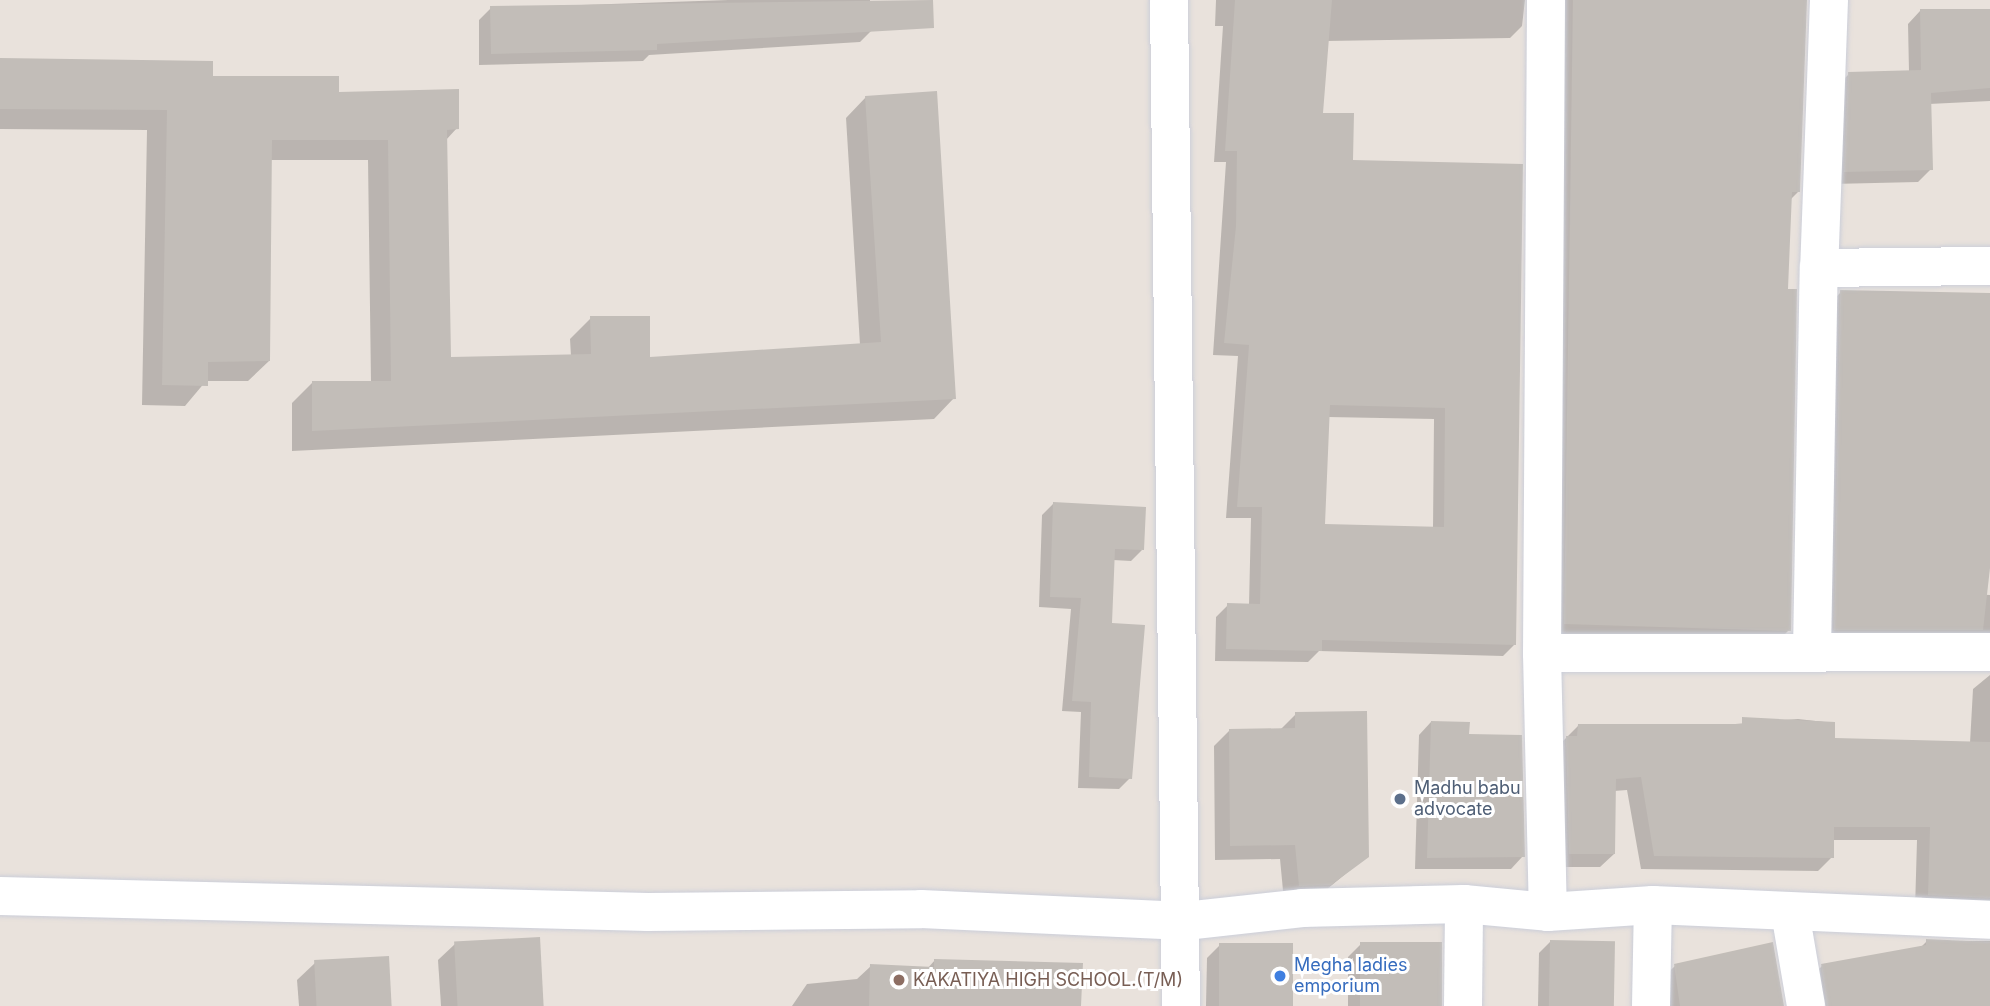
<!DOCTYPE html>
<style>
body{margin:0}
#map{position:relative;width:1990px;height:1006px;overflow:hidden;background:#e9e2dc;font-family:Inter,sans-serif}
div>[style]{position:absolute}
[style*='--x']{left:calc(var(--x)*1px);top:calc(var(--y)*1px);width:calc(var(--w)*1px);rotate:calc(var(--a)*1deg)}
.shadow>*{inset:0;background:#0003}
.building>*{inset:0;background:#c2bdb8;transform-origin:0 0}
.roads{filter:drop-shadow(0 0 2px #cbced9) drop-shadow(0 0 2px #cbced9)}
.street>*{height:38px;margin:-19px;padding:0 19px;transform-origin:19px;border-radius:19px;background:#fff}
.secondary>*{height:38px;margin:-19px;padding:0 19px;transform-origin:19px;border-radius:19px;background:#fff}
.dots>*{width:19px;height:19px;translate:-50% -50%;box-sizing:border-box;border:4px solid #fff;border-radius:50%}
span{translate:-50% -50%;white-space:nowrap;text-align:center;line-height:1.15;-webkit-text-stroke:6px #fff;paint-order:stroke}
.service-label{font-size:18px;color:#4e5e75}
.left{translate:0 -50%;text-align:left}
.shop-label{font-size:18px;color:#366cbe}
.education-label{font-size:18px;color:#785e54}
</style>
<div id="map">
<div class="shadow">
<i style="clip-path:polygon(728px 0,870px 0,872px 30px,860px 42px,649px 55px,643px 61px,479px 65px,479px 20px,491px 8px)"></i>
<i style="clip-path:polygon(evenodd,1216px 0,1525px 0,1522px 26px,1510px 38px,1327px 41px,1322px 114px,1351px 162px,1521px 165px,1514px 645px,1503px 656px,1319px 651px,1308px 662px,1215px 661px,1216px 617px,1228px 605px,1249px 605px,1251px 518px,1226px 518px,1238px 356px,1213px 355px,1226px 162px,1214px 162px,1223px 26px,1215px 26px,1216px 0,1328px 417px,1434px 419px,1433px 528px,1323px 525px,1328px 417px)"></i>
<i style="clip-path:polygon(1552px 0,1805px 0,1798px 192px,1790px 200px,1786px 291px,1789px 630px,1777px 642px,1553px 635px)"></i>
<i style="clip-path:polygon(1990px 10px,1990px 101px,1929px 104px,1931px 169px,1918px 182px,1832px 184px,1836px 87px,1849px 74px,1909px 72px,1908px 24px,1920px 11px)"></i>
<i style="clip-path:polygon(0 60px,337px 94px,457px 128px,446px 140px,449px 359px,571px 356px,570px 339px,591px 318px,648px 359px,860px 345px,846px 118px,866px 97px,954px 398px,934px 419px,292px 451px,292px 403px,312px 383px,371px 383px,368px 160px,270px 160px,269px 361px,248px 381px,206px 381px,185px 406px,142px 405px,147px 130px,0 129px)"></i>
<i style="clip-path:polygon(1841px 292px,1990px 295px,1990px 518px,1949px 593px,1990px 595px,1990px 651px,1821px 644px,1827px 306px)"></i>
<i style="clip-path:polygon(1053px 504px,1142px 550px,1131px 561px,1113px 560px,1110px 625px,1130px 778px,1119px 789px,1078px 788px,1081px 712px,1062px 711px,1071px 609px,1039px 607px,1042px 515px)"></i>
<i style="clip-path:polygon(1990px 675px,1990px 923px,1915px 909px,1917px 840px,1832px 840px,1832px 857px,1818px 871px,1641px 869px,1627px 790px,1614px 791px,1614px 854px,1600px 867px,1555px 867px,1553px 751px,1578px 726px,1671px 729px,1798px 719px,1833px 723px,1833px 740px,1970px 743px,1973px 689px)"></i>
<i style="clip-path:polygon(1296px 714px,1367px 856px,1314px 900px,1284px 901px,1280px 859px,1215px 860px,1214px 746px,1230px 730px,1280px 730px)"></i>
<i style="clip-path:polygon(1431px 722px,1467px 736px,1523px 856px,1511px 869px,1415px 869px,1419px 735px)"></i>
<i style="clip-path:polygon(1927px 941px,1990px 941px,1990px 1006px,1814px 1006px,1810px 978px,1822px 966px,1920px 948px)"></i>
<i style="clip-path:polygon(1550px 942px,1612px 1006px,1538px 1006px,1539px 953px)"></i>
<i style="clip-path:polygon(455px 944px,542px 1006px,441px 1006px,438px 960px)"></i>
<i style="clip-path:polygon(1361px 944px,1441px 1006px,1348px 1006px,1348px 957px)"></i>
<i style="clip-path:polygon(1220px 945px,1290px 1006px,1206px 1006px,1207px 958px)"></i>
<i style="clip-path:polygon(935px 960px,1079px 1006px,792px 1006px,807px 984px,857px 979px,871px 966px,927px 969px)"></i>
<i style="clip-path:polygon(315px 963px,390px 1006px,299px 1006px,297px 980px)"></i>
<i style="clip-path:polygon(1675px 966px,1782px 1006px,1667px 1006px,1663px 977px)"></i>
</div>
<div class="building">
<i style="clip-path:polygon(933px 0,934px 28px,657px 44px,657px 50px,491px 54px,490px 6px)"></i>
<i style="clip-path:polygon(evenodd,1235px 0,1332px 0,1323px 113px,1354px 113px,1353px 160px,1523px 164px,1516px 645px,1322px 640px,1322px 651px,1226px 649px,1227px 603px,1260px 604px,1262px 507px,1237px 507px,1249px 345px,1224px 343px,1236px 226px,1237px 151px,1225px 151px,1235px 0,1330px 405px,1445px 408px,1444px 527px,1325px 524px,1330px 405px)"></i>
<i style="clip-path:polygon(1573px 0,1807px 0,1800px 192px,1792px 192px,1788px 289px,1797px 289px,1791px 631px,1564px 624px)"></i>
<i style="clip-path:polygon(1920px 9px,1990px 9px,1990px 88px,1931px 93px,1933px 170px,1844px 172px,1848px 72px,1921px 70px)"></i>
<i style="clip-path:polygon(0 58px,213px 61px,213px 76px,339px 76px,339px 92px,459px 89px,459px 129px,447px 130px,451px 357px,591px 354px,590px 316px,650px 316px,650px 357px,881px 342px,865px 96px,937px 91px,956px 399px,312px 431px,312px 381px,391px 381px,388px 140px,272px 140px,270px 361px,208px 362px,208px 386px,162px 385px,167px 110px,0 109px)"></i>
<i style="clip-path:polygon(1840px 290px,1990px 293px,1990px 568px,1983px 630px,1834px 630px)"></i>
<i style="clip-path:polygon(1053px 502px,1146px 507px,1144px 550px,1115px 549px,1112px 623px,1145px 625px,1132px 779px,1089px 777px,1091px 702px,1072px 701px,1081px 598px,1050px 597px)"></i>
<i style="clip-path:polygon(1367px 711px,1369px 857px,1331px 885px,1299px 886px,1295px 845px,1230px 846px,1229px 729px,1295px 728px,1295px 712px)"></i>
<i style="clip-path:polygon(1742px 717px,1835px 722px,1835px 738px,1990px 742px,1990px 898px,1928px 895px,1930px 827px,1834px 827px,1834px 858px,1654px 856px,1641px 777px,1616px 779px,1615px 854px,1569px 854px,1566px 736px,1577px 736px,1578px 724px,1742px 724px)"></i>
<i style="clip-path:polygon(1431px 721px,1470px 722px,1469px 734px,1522px 735px,1525px 857px,1427px 858px)"></i>
<i style="left:540px;top:937px;width:69px;height:86px;rotate:87deg"></i>
<i style="clip-path:polygon(1926px 939px,1990px 942px,1990px 1006px,1827px 1006px,1821px 964px,1926px 945px)"></i>
<i style="left:1550px;top:940px;width:65px;height:66px;rotate:1deg"></i>
<i style="left:1360px;top:942px;width:82px;height:64px"></i>
<i style="clip-path:polygon(1773px 942px,1784px 1006px,1680px 1006px,1674px 964px)"></i>
<i style="left:1219px;top:943px;width:74px;height:63px"></i>
<i style="left:389px;top:956px;width:50px;height:75px;rotate:87deg"></i>
<i style="clip-path:polygon(934px 959px,1083px 963px,1081px 1006px,869px 1006px,870px 964px,934px 967px)"></i>
</div>
<div class="roads">
<div class="street">
<i style="--x:1169;--y:0;--w:1006;--a:89.32"></i>
<i style="--x:1546;--y:0;--w:653;--a:90.35"></i>
<i style="--x:1542;--y:653;--w:259;--a:88.7"></i>
<i style="--x:1829;--y:0;--w:268;--a:92.1"></i>
<i style="--x:1819;--y:268;--w:171;--a:-0.7"></i>
<i style="--x:1812;--y:652;--w:384;--a:-89"></i>
<i style="--x:1542;--y:653;--w:448;--a:-0.1"></i>
<i style="--x:1790;--y:912;--w:95;--a:80.3"></i>
<i style="--x:1463;--y:1006;--w:102;--a:-89.4"></i>
<i style="--x:1651;--y:1006;--w:101;--a:-88.9"></i>
</div>
<div class="secondary">
<i style="--x:0;--y:896;--w:648;--a:1.41"></i>
<i style="--x:648;--y:912;--w:273;--a:-0.6"></i>
<i style="--x:921;--y:909;--w:264;--a:2.6"></i>
<i style="--x:1185;--y:921;--w:118;--a:-6.3"></i>
<i style="--x:1302;--y:908;--w:162;--a:-1.4"></i>
<i style="--x:1464;--y:904;--w:84;--a:5.4"></i>
<i style="--x:1548;--y:912;--w:105;--a:-3.8"></i>
<i style="--x:1653;--y:905;--w:337;--a:2.5"></i>
</div>
</div>
<div class="dots">
<i style="left:1400px;top:799px;background:#5c6f8a"></i>
<i style="left:1280px;top:976px;background:#3f7fe0"></i>
<i style="left:899px;top:980px;background:#8d6e63"></i>
</div>
<div class="service-label">
<span class="left" style="left:1414px;top:799px">Madhu babu<br>advocate</span>
</div>
<div class="shop-label">
<span class="left" style="left:1294px;top:976px">Megha ladies<br>emporium</span>
</div>
<div class="education-label">
<span class="left" style="left:913px;top:980px">KAKATIYA HIGH SCHOOL.(T/M)</span>
</div>
</div>
